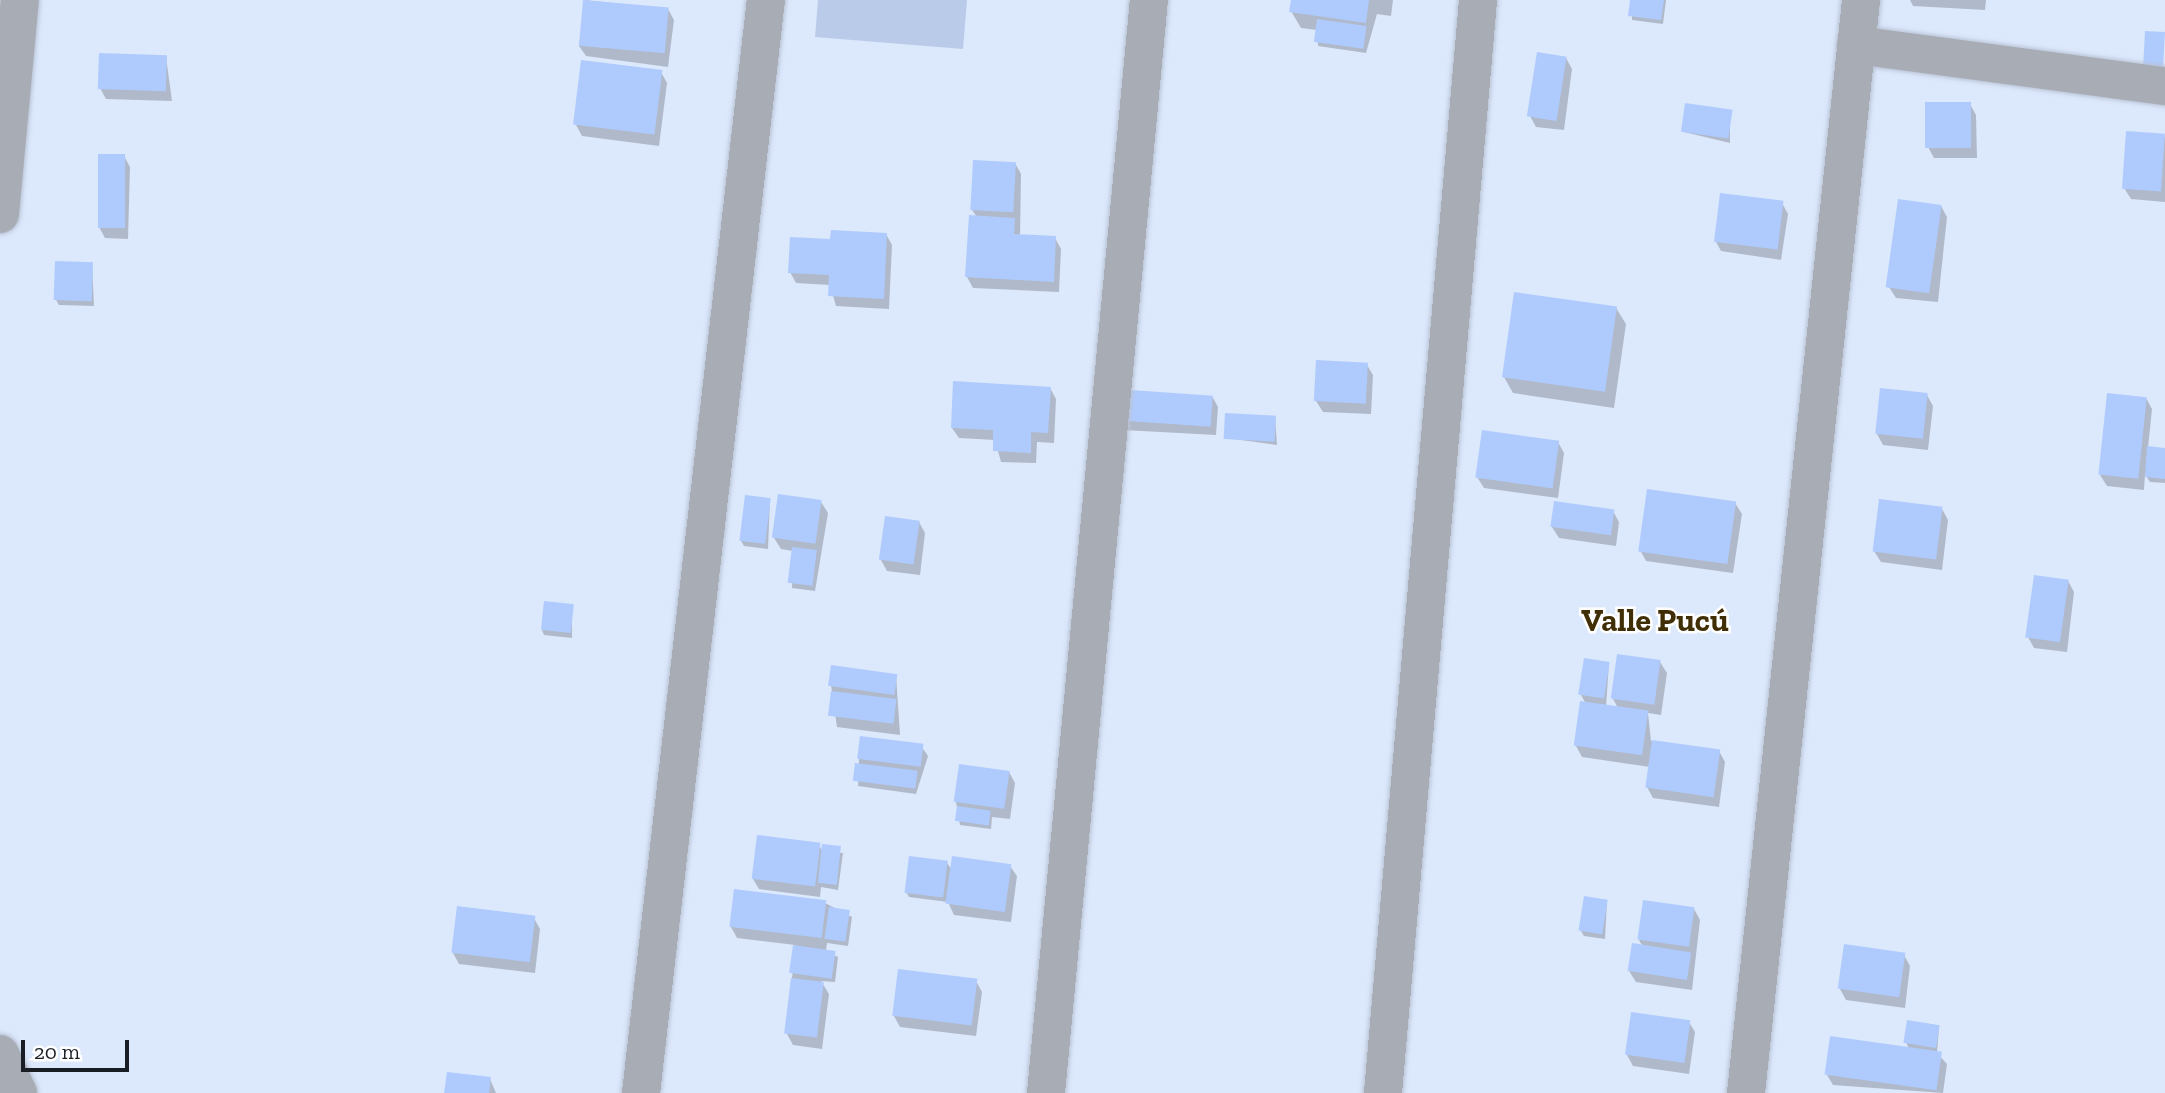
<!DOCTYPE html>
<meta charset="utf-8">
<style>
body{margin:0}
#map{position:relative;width:2165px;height:1093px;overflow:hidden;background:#dce8fc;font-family:"Zilla Slab",serif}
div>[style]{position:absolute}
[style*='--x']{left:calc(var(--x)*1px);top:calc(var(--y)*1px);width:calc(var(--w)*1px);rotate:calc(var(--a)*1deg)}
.green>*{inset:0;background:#bacbea}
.shadow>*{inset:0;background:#0003}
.building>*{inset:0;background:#afcbfd;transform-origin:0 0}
.roads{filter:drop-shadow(0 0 2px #b9c3d5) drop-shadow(0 0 2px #b9c3d5)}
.minor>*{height:38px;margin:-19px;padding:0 19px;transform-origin:19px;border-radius:19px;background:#a7acb5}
span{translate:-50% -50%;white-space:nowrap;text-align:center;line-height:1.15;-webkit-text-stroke:5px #fff;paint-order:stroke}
.district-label{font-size:32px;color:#402e06;font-weight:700}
.scale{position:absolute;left:21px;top:1040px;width:108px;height:32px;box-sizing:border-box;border:4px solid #191d24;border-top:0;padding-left:9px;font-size:21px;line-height:24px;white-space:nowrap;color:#191d24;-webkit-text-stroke:5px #fff;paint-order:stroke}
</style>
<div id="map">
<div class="green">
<i style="clip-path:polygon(818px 0,967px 0,963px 49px,815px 37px)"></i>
</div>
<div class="shadow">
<i style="clip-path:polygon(585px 0,668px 9px,674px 20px,668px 67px,586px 56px,579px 46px)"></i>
<i style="clip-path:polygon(1293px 0,1393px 0,1391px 16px,1377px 14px,1366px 53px,1318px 46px,1317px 30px,1301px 28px,1291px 11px)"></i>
<i style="clip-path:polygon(1632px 0,1666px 0,1663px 24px,1632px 20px)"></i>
<i style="clip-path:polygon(1910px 0,1986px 0,1985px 10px,1913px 6px)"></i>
<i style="clip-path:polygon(166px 57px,172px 101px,106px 99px,100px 88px)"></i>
<i style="clip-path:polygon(1566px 58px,1572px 69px,1564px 130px,1536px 127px,1530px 116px)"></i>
<i style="clip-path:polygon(661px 72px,667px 83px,659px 146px,582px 136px,576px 125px)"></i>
<i style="clip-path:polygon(1970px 104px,1976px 115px,1977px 158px,1934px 158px,1928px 147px)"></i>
<i style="clip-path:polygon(1730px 111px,1730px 143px,1684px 132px)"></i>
<i style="clip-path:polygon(2165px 136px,2165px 202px,2131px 199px,2124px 188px)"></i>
<i style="clip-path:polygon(124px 156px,130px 167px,128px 239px,105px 238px,99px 227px)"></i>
<i style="clip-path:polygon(1015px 163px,1021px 174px,1020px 236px,1055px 238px,1061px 249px,1059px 292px,973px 288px,967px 277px,977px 217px,972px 210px)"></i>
<i style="clip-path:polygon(1782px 203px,1788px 214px,1781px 260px,1721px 251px,1715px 240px)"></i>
<i style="clip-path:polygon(1941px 206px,1947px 217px,1938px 302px,1896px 298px,1889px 287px)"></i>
<i style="clip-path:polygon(886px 234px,892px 245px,889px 309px,836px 306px,830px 285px,796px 283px,790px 272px,832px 241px)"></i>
<i style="clip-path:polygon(92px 264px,94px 306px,59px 305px,56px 300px)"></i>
<i style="clip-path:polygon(1616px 308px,1626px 324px,1614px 408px,1513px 393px,1504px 377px)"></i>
<i style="clip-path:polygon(1367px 365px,1373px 375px,1371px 414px,1323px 412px,1316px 401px)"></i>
<i style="clip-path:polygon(1050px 388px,1056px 399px,1054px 443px,1037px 442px,1036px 463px,1001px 462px,995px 440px,959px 438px,952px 428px)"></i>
<i style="clip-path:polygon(1927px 395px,1933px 406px,1928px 450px,1883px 445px,1877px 434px)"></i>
<i style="clip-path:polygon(1212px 396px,1218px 407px,1216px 435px,1123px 430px,1117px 419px)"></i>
<i style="clip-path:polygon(2146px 398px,2152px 409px,2148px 448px,2165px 450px,2165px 483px,2150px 482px,2145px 474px,2144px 490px,2107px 486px,2100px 475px)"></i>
<i style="clip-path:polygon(1275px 417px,1277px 445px,1226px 438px)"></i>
<i style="clip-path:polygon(1558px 442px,1564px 453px,1558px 498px,1484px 488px,1477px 477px)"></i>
<i style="clip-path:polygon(770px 500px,768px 549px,744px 546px,741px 541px)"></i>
<i style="clip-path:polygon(821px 502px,828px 513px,815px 591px,792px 588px,793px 551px,781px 549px,774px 538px)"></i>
<i style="clip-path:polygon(1735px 503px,1742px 514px,1733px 573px,1646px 561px,1640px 550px)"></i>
<i style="clip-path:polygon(1942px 509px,1948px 520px,1942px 570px,1881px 562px,1874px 551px)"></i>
<i style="clip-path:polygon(1613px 511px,1619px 522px,1616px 546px,1559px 538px,1552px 527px)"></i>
<i style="clip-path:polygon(919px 522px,925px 533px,920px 575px,887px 571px,881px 560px)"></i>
<i style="clip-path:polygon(2068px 581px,2074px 592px,2067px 652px,2034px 648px,2028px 637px)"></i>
<i style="clip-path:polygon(572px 606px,572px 638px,544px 635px,542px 630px)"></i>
<i style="clip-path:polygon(1660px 662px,1667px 673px,1661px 715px,1648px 713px,1651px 741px,1719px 751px,1725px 762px,1719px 807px,1653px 798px,1647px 787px,1650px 767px,1582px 757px,1576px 746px,1586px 704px,1581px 695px,1609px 663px,1606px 707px,1618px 708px,1613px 699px)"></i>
<i style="clip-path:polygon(896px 675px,900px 735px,837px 727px,831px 685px)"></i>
<i style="clip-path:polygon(921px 746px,928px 756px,916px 794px,858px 786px,859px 759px)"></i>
<i style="clip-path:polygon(1009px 772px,1015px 783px,1010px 819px,992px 817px,991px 829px,960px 825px,956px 802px)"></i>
<i style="clip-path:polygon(819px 845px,823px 852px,843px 853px,838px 890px,821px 887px,820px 897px,759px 889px,753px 879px)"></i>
<i style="clip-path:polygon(947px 863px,952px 870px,1010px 866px,1017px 876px,1011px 922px,954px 915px,948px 902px,909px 897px,906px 892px)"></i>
<i style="clip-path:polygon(1607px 901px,1605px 939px,1584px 936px,1581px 931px)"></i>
<i style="clip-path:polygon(825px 903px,852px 917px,848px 946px,827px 943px,826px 951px,838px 957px,835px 982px,821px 981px,829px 994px,822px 1049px,793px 1045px,787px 1034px,795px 945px,737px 938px,731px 927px)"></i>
<i style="clip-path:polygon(1694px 909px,1700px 920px,1692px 990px,1636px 982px,1629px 971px,1643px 947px,1639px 940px)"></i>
<i style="clip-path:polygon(534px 918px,540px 929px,535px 973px,459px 964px,453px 953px)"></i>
<i style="clip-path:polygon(1904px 955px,1910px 966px,1905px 1008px,1846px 1000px,1840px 989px)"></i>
<i style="clip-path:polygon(976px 981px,982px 992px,976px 1036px,900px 1027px,894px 1016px)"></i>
<i style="clip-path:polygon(1689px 1022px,1695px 1032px,1689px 1074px,1633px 1066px,1627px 1055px)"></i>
<i style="clip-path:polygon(1939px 1027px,1937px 1053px,1947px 1064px,1943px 1093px,1833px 1085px,1827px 1075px,1909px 1049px,1906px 1042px)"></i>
<i style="clip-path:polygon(490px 1079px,496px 1093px,446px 1093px)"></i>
</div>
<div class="building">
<i style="left:583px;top:0;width:86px;height:46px;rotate:5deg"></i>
<i style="clip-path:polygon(1291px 0,1369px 0,1366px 23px,1289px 12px)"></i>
<i style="clip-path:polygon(1630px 0,1664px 0,1661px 20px,1628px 16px)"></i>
<i style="left:1317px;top:19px;width:50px;height:23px;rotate:8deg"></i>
<i style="left:2145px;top:31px;width:20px;height:37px;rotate:3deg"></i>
<i style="left:1537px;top:52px;width:30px;height:65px;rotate:9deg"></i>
<i style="left:99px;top:53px;width:68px;height:36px;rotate:2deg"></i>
<i style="left:581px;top:60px;width:82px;height:65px;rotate:7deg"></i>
<i style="left:1925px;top:102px;width:46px;height:46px"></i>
<i style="left:1685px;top:103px;width:48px;height:29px;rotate:8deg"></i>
<i style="left:2126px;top:131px;width:39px;height:58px;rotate:4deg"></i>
<i style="left:98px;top:154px;width:27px;height:74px"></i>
<i style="left:973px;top:160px;width:43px;height:50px;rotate:3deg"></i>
<i style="left:1720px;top:193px;width:64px;height:49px;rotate:7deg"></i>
<i style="left:1898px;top:199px;width:44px;height:89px;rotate:8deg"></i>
<i style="clip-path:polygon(969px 215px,1015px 218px,1014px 234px,1056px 236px,1054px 282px,965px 277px)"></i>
<i style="clip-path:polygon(831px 230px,887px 233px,884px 299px,828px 296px,829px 275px,788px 273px,790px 237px,830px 239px)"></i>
<i style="left:55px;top:261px;width:38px;height:39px;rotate:2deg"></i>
<i style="left:1514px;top:292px;width:104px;height:86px;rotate:8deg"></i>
<i style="left:1316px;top:360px;width:52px;height:41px;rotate:3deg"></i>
<i style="clip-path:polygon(953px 381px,1051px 387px,1048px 433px,1031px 432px,1031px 453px,993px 451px,993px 430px,951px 428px)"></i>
<i style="left:1880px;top:388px;width:48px;height:46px;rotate:6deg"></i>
<i style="left:1116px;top:389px;width:97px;height:31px;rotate:4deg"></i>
<i style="left:2107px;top:393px;width:40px;height:82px;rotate:6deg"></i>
<i style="left:1225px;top:413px;width:51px;height:26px;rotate:3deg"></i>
<i style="left:1482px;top:430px;width:78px;height:48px;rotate:8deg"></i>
<i style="clip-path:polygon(2147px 446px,2165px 448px,2165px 479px,2145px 477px)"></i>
<i style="left:1647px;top:489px;width:90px;height:63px;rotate:8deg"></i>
<i style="left:778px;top:494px;width:44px;height:44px;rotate:8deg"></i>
<i style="left:745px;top:495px;width:26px;height:46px;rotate:7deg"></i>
<i style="left:1879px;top:499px;width:64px;height:53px;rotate:7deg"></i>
<i style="left:1554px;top:501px;width:61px;height:26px;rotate:8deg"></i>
<i style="left:885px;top:516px;width:35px;height:44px;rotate:8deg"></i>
<i style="left:792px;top:547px;width:25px;height:36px;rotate:7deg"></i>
<i style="left:2034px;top:575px;width:35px;height:63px;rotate:8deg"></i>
<i style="left:544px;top:601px;width:30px;height:29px;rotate:6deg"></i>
<i style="left:1617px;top:654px;width:44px;height:45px;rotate:8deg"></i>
<i style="left:1584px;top:658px;width:26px;height:37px;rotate:9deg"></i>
<i style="left:831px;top:665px;width:67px;height:21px;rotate:8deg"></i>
<i style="left:831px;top:691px;width:66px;height:25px;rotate:7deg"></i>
<i style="left:1580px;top:701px;width:69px;height:45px;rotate:8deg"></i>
<i style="left:860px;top:736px;width:64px;height:23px;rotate:7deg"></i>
<i style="left:1652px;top:740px;width:69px;height:48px;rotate:8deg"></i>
<i style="left:855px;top:763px;width:63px;height:18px;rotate:7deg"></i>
<i style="left:959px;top:764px;width:51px;height:38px;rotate:8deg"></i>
<i style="left:957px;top:806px;width:34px;height:15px;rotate:8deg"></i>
<i style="left:757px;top:835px;width:64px;height:44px;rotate:7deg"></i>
<i style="left:822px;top:844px;width:19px;height:39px;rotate:6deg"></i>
<i style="left:909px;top:856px;width:39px;height:37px;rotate:7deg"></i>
<i style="left:952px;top:856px;width:60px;height:48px;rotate:8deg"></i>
<i style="left:734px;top:889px;width:93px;height:38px;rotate:7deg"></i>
<i style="left:1584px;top:896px;width:24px;height:35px;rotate:9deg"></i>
<i style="left:1643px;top:900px;width:52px;height:40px;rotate:8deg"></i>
<i style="left:457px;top:906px;width:79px;height:47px;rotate:7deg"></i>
<i style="left:829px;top:907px;width:21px;height:32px;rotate:8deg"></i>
<i style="left:1632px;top:943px;width:60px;height:28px;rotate:9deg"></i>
<i style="left:1844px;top:944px;width:62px;height:45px;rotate:8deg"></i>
<i style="left:793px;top:945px;width:43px;height:28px;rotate:8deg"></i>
<i style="left:898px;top:969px;width:80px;height:47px;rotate:7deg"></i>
<i style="left:791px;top:978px;width:33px;height:56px;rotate:7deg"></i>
<i style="left:1631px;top:1012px;width:60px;height:43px;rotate:8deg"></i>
<i style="left:1907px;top:1020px;width:33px;height:23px;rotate:9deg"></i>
<i style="left:1830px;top:1036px;width:113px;height:39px;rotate:8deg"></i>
<i style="clip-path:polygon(447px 1072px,491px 1077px,489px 1093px,444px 1093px)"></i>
</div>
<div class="roads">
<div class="minor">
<i style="--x:1856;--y:45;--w:312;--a:7.6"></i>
<i style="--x:0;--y:214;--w:215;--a:-84.7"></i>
<i style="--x:0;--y:1054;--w:43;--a:65.2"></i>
<i style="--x:641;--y:1093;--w:1100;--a:-83.48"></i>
<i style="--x:1046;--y:1093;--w:1098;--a:-84.62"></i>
<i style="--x:1383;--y:1093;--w:1097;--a:-85.03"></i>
<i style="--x:1746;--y:1093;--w:1099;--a:-83.99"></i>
</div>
</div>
<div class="district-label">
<span style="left:1655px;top:620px">Valle Pucú</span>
</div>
<div class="scale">20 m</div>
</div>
